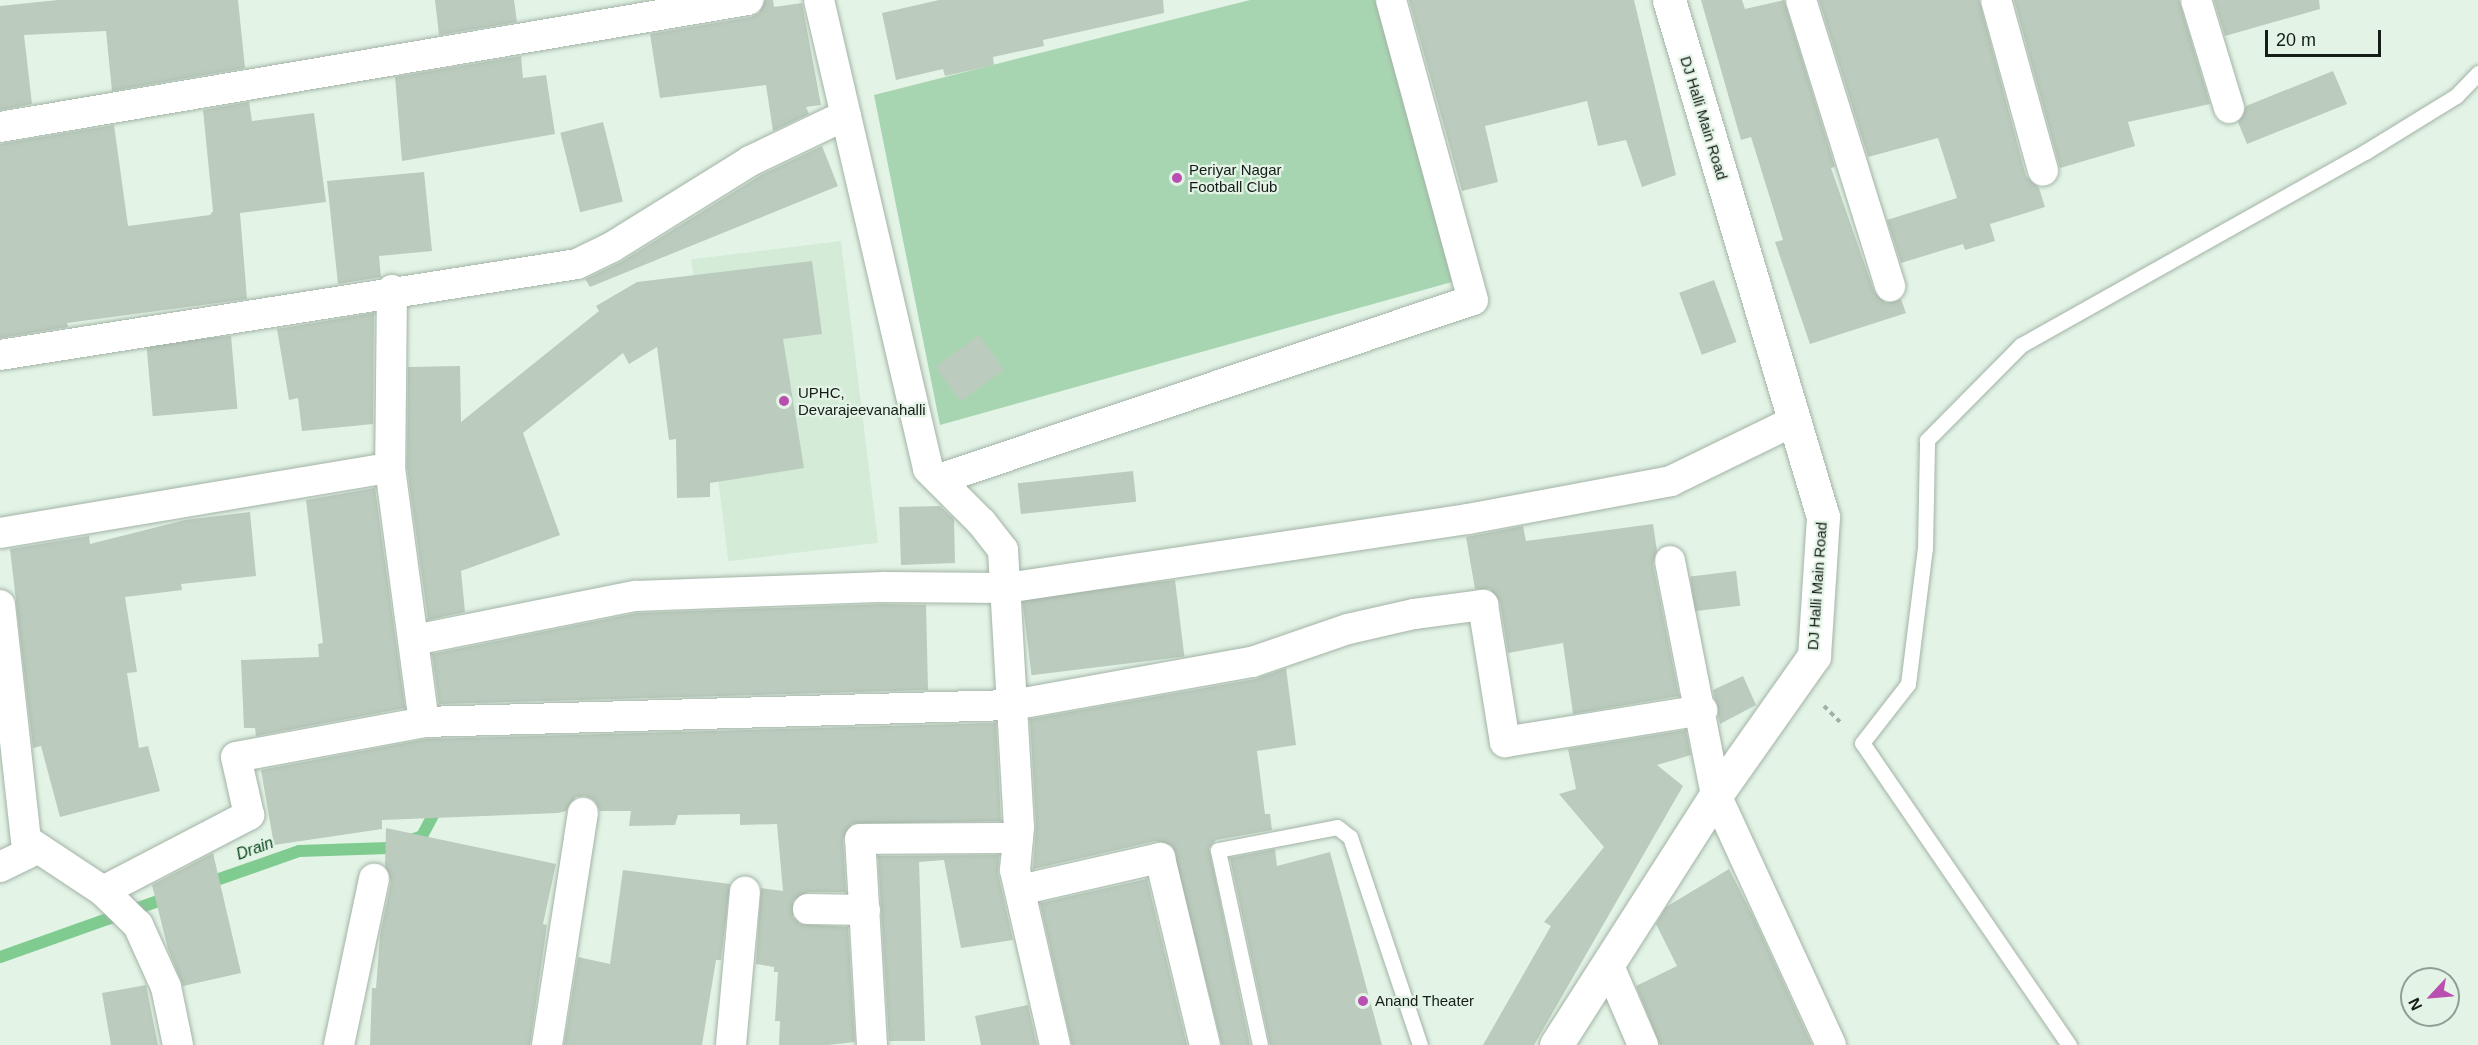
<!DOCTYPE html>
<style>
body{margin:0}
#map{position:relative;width:2478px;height:1045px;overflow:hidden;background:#e3f4e6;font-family:Arial,sans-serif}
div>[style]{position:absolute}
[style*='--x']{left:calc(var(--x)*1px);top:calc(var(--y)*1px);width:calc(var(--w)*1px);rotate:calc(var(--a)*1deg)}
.built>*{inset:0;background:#d3ebd7;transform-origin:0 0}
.green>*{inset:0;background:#a8d5b1}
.stream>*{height:12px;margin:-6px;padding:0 6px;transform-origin:6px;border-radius:6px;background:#7fcb90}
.building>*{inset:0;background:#bbcbbd;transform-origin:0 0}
.path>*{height:4px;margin-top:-2px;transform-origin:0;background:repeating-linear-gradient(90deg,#a1afa4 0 4.5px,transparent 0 9px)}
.roads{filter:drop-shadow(0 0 2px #a3b3a6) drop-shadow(0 0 2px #a3b3a6)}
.service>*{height:15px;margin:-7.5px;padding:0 7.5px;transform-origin:7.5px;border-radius:7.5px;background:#fff}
.minor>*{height:30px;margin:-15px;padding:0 15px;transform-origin:15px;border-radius:15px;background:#fff}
.tertiary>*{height:33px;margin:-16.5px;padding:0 16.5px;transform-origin:16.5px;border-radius:16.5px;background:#fff}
.dots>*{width:16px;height:16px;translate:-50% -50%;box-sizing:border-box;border:3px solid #e3f4e6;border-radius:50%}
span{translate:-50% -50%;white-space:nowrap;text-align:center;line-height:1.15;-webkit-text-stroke:4.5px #e3f4e6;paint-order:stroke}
.street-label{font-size:15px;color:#161c17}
.poi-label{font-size:15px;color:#161c17}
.left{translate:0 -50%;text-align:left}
.water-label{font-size:16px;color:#0d4721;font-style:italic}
.north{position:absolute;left:2400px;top:967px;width:60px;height:60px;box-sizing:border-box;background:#e3f4e6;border:2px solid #919e93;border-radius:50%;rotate:244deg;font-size:16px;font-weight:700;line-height:24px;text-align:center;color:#161c17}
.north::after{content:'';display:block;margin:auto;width:21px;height:27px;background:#b94fb1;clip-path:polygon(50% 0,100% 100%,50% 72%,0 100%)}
.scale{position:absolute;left:2265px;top:30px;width:116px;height:27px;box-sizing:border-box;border:3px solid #161c17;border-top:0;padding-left:8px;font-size:18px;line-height:21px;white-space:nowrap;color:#161c17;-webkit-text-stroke:4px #e3f4e6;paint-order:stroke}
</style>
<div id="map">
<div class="built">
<i style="left:841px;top:241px;width:304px;height:151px;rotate:83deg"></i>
</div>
<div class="green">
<i style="clip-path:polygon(1250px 0,1377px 0,1452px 282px,940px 425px,874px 95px)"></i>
</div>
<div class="stream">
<i style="--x:205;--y:884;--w:100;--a:-19.3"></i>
<i style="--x:299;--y:851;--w:89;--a:-1.9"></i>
<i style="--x:388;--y:848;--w:36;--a:-19"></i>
<i style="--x:422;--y:836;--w:36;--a:-62"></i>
<i style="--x:0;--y:957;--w:182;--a:-19.5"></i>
</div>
<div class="building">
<i style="clip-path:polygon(58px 0,238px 0,245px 68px,112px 91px,106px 31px,24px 35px,32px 104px,0 110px,0 6px)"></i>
<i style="clip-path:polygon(435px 0,514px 0,517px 22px,439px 35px)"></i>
<i style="clip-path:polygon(765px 0,773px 0,774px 7px,802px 3px,821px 105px,806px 107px,809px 114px,773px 131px,766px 85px,660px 98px,650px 34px,751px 17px,759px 13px)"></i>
<i style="clip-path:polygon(939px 0,1163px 0,1164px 13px,1043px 40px,1044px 46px,993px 57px,994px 65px,945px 76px,943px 69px,896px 80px,882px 13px)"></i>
<i style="clip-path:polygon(1409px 0,1634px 0,1676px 175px,1642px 187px,1626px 140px,1598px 146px,1587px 101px,1485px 126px,1498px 182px,1462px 191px)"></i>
<i style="clip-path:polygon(1701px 0,1742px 0,1745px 9px,1784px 0,1835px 167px,1831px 168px,1874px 291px,1886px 303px,1901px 299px,1906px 313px,1810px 344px,1775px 242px,1783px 240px,1751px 137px,1741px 140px)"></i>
<i style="clip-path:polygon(1819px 0,1979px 0,2026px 176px,2039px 188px,2045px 207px,1990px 224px,1995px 241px,1965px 250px,1963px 244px,1901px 263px,1887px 220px,1957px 198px,1938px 138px,1868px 157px)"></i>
<i style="clip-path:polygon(2014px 0,2179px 0,2210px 104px,2128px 122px,2135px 146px,2060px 168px)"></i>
<i style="clip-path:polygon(2214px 0,2319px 0,2320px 9px,2225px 36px)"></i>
<i style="clip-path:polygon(521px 56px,523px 78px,546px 75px,555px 134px,402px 161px,395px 77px)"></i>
<i style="clip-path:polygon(2333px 71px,2347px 104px,2247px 144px,2238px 122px,2246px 106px)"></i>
<i style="clip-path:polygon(249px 102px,252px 121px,314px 113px,326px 202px,240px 213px,247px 299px,67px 323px,68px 327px,0 338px,0 144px,114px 125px,128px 226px,210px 215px,213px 211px,203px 110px)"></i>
<i style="left:603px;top:122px;width:82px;height:44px;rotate:76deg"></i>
<i style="clip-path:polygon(822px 146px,838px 186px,590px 287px,585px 279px,621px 262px,761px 175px)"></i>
<i style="clip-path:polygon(424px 172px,432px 251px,379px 256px,381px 277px,338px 284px,327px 181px)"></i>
<i style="clip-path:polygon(812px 261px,822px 334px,783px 339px,804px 468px,710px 483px,710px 497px,677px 498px,676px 439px,669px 440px,657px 347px,629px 364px,623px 353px,523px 433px,560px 535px,461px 571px,465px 612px,428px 620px,407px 467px,408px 367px,460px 366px,461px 422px,599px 311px,596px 306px,637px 282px)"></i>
<i style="left:1714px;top:280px;width:66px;height:37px;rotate:70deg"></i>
<i style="clip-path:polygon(374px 313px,373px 424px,302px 431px,298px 398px,289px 400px,277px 329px)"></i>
<i style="left:979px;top:335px;width:43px;height:54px;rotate:54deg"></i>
<i style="left:231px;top:336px;width:73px;height:85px;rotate:85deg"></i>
<i style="left:1133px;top:471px;width:31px;height:116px;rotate:84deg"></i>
<i style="clip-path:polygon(375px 488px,405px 708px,256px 736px,255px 728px,244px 728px,241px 660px,319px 657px,318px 644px,323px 643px,306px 500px)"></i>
<i style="clip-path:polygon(940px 506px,954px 519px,955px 563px,901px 565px,899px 507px)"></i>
<i style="clip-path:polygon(250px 512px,256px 576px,181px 584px,182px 590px,125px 597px,137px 672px,127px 673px,139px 748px,148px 746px,160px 791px,60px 817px,41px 746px,33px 748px,10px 549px,89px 536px,90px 544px,185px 520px)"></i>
<i style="clip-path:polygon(1653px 524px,1657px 551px,1653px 564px,1679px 696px,1573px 714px,1563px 643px,1508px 653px,1500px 602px,1490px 589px,1475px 589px,1466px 537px,1523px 526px,1526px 541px)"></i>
<i style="left:1736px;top:571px;width:35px;height:46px;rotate:83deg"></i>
<i style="left:1175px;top:580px;width:77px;height:154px;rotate:83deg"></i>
<i style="clip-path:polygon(884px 604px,926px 605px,928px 690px,439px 704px,432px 654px,637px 613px)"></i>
<i style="clip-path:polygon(1286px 668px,1296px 745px,1257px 751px,1265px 814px,1270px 814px,1272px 830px,1216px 840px,1209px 848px,1250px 1045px,1222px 1045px,1172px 846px,1156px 841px,1033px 869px,1036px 826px,1030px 719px,1255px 679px)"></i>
<i style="clip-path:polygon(1743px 676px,1756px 705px,1720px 724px,1713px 690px)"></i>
<i style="clip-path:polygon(996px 723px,1001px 821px,852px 824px,843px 839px,846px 892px,808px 892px,793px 901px,793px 917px,800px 924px,848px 927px,855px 1042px,828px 1045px,779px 1045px,780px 1021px,775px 1021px,778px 972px,774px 972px,774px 967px,756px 964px,761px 888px,783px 891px,777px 824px,740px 825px,740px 814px,678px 815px,675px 825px,629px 826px,631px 811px,600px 811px,594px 800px,585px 796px,576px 797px,566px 811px,558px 813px,382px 820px,382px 829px,274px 845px,261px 770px,426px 739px)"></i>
<i style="clip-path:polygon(1686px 730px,1691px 755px,1657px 765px,1683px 786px,1534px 1045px,1483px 1045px,1551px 926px,1544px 922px,1604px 847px,1559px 794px,1576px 789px,1568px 749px)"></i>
<i style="clip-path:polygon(386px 828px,556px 864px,543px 924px,547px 925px,530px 1045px,370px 1045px,372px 988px,376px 988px,380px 935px,391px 882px,385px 866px)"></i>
<i style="clip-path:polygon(1275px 849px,1277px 866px,1330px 852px,1382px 1045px,1270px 1045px,1230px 858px)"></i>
<i style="clip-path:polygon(213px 853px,241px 973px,183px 986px,168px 949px,152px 885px)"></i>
<i style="clip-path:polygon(999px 855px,998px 873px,1013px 940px,961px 948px,944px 860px,919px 862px,925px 1041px,889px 1041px,878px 856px)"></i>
<i style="clip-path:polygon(1729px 869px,1754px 918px,1812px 1045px,1660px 1045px,1636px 986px,1677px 966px,1656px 924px,1666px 907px)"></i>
<i style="clip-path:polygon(623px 870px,730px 884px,721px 960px,716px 960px,702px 1045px,564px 1045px,578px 957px,610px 964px)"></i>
<i style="clip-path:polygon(1147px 879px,1187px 1045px,1072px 1045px,1040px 903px)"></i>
<i style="clip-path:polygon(146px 985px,158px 1045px,111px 1045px,102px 993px)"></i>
<i style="clip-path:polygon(1028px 1005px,1037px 1045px,981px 1045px,975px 1016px)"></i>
</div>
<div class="path">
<i style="--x:1824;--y:706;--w:25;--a:45"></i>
</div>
<div class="roads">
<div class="service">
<i style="--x:1260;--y:1045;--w:199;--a:-102.2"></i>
<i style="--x:1218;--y:850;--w:121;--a:-10.9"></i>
<i style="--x:1337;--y:827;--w:16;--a:38"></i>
<i style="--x:1350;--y:837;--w:219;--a:71.4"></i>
<i style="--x:2069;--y:1045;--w:366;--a:-124.4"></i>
<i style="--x:1862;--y:743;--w:75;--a:-52.1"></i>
<i style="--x:1908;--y:684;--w:137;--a:-82.9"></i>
<i style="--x:1925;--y:548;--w:108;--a:-88.9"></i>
<i style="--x:1927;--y:440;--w:134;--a:-45.3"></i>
<i style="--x:2021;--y:345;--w:394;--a:-29.3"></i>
<i style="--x:2365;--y:152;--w:107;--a:-31.6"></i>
<i style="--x:2456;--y:96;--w:32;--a:-46"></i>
</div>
<div class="minor">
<i style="--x:819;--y:0;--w:481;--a:76.9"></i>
<i style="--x:928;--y:469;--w:76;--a:45"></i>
<i style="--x:982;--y:523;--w:34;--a:52"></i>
<i style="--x:1003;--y:550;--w:277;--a:86.7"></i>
<i style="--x:1019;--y:827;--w:43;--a:95.3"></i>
<i style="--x:1015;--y:870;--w:180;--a:77.1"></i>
<i style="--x:1801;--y:0;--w:300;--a:72.7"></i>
<i style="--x:1996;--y:0;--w:177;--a:74.6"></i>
<i style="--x:2196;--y:0;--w:113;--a:73"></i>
<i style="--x:0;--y:127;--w:759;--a:-9.64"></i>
<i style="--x:392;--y:290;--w:178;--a:90.6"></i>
<i style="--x:390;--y:468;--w:256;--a:82.4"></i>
<i style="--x:424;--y:722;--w:588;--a:-1.66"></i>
<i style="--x:1012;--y:705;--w:244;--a:-10.2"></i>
<i style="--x:1252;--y:662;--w:102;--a:-19"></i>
<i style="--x:1348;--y:629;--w:68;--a:-12.8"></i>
<i style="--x:1414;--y:614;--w:70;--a:-7.4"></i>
<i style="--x:1483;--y:605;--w:139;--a:80.9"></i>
<i style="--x:1505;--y:742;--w:200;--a:-9.2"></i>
<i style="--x:0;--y:355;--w:584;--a:-8.96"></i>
<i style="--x:577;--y:264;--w:39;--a:-26"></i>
<i style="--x:612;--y:247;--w:163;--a:-31.9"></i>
<i style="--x:750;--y:161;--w:106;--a:-25.6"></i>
<i style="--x:939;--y:479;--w:563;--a:-18.53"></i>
<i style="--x:1473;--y:300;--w:311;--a:-105.3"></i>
<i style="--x:0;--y:533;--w:395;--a:-9.5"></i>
<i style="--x:1670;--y:561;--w:238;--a:78.9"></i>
<i style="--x:1716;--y:795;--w:275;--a:65.3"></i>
<i style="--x:0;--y:605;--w:236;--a:83.7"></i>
<i style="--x:26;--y:840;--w:92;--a:33.5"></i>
<i style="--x:103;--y:891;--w:49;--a:44.2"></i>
<i style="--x:138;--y:925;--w:68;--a:65.7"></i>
<i style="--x:166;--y:987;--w:59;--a:78.3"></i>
<i style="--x:414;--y:640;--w:225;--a:-11.3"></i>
<i style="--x:635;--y:596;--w:249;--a:-2.1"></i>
<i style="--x:884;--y:587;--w:122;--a:0.5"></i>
<i style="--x:1006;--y:588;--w:467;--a:-8.5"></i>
<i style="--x:1468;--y:519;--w:207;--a:-10.6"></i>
<i style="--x:1671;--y:481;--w:137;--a:-26"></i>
<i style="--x:0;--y:867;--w:41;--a:-25.9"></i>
<i style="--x:1020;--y:890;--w:144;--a:-12.9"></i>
<i style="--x:1160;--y:858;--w:192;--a:76.5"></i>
<i style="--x:103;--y:891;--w:165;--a:-27.5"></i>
<i style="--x:249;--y:815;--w:59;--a:-102.6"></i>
<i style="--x:236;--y:757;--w:191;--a:-10.5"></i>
<i style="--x:808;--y:909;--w:57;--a:1"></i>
<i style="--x:1609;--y:966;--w:86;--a:66.7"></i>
<i style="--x:339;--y:1045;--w:170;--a:-78.1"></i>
<i style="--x:547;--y:1045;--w:235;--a:-81.2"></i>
<i style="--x:731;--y:1045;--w:154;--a:-84.8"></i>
<i style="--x:872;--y:1045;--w:206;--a:-93.3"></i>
<i style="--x:860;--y:839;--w:158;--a:-0.4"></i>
</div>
<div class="tertiary">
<i style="--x:1556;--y:1045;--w:297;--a:-57.4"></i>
<i style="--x:1716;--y:795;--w:170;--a:-54.8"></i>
<i style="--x:1814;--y:656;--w:139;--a:-86.3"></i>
<i style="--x:1823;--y:517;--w:539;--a:-106.59"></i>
</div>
</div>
<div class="dots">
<i style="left:1177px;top:178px;background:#b94fb1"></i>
<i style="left:784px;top:401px;background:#b94fb1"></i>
<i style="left:1363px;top:1001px;background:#b94fb1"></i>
</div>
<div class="street-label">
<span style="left:1704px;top:118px;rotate:73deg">DJ Halli Main Road</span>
<span style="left:1817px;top:586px;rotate:-86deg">DJ Halli Main Road</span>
</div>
<div class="poi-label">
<span class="left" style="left:1189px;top:178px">Periyar Nagar<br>Football Club</span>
<span class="left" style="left:798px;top:401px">UPHC,<br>Devarajeevanahalli</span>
<span class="left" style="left:1375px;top:1001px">Anand Theater</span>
</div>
<div class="water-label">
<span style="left:255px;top:849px;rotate:-20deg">Drain</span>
</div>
<div class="north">N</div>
<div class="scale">20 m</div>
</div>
